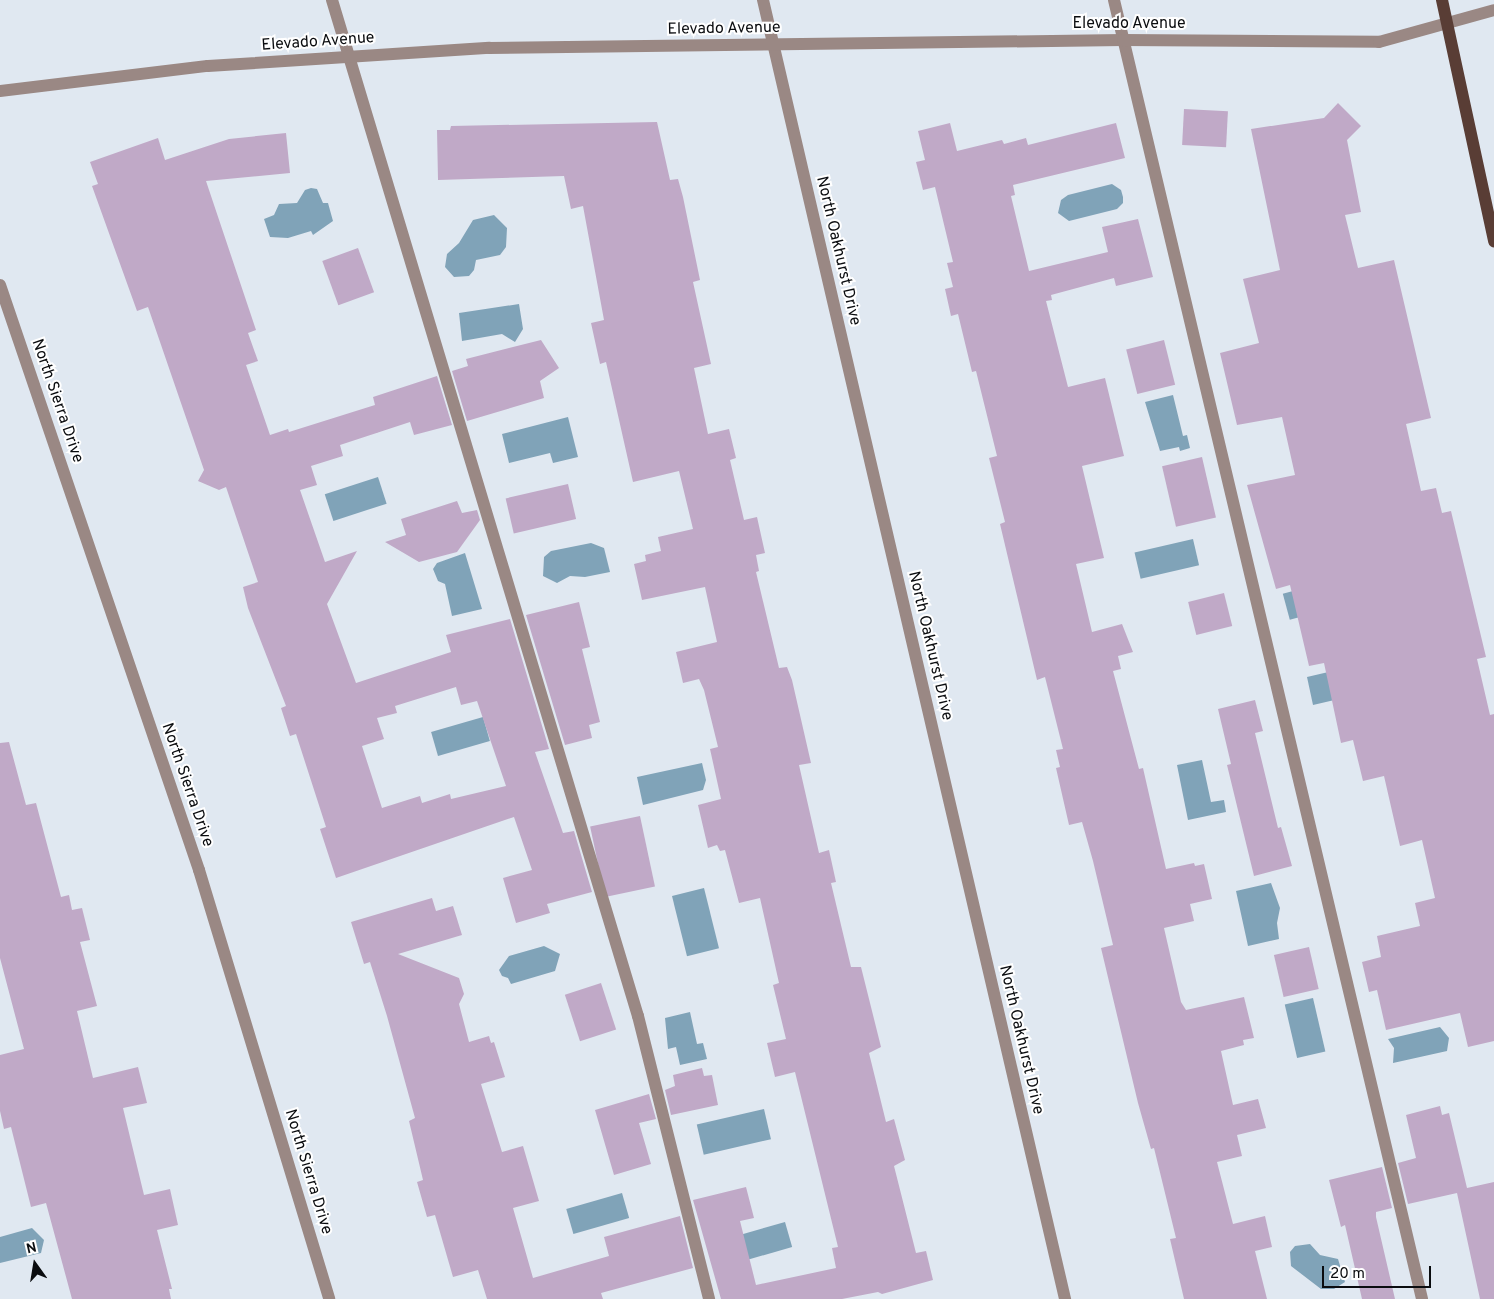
<!DOCTYPE html>
<style>
body{margin:0}
#map{position:relative;width:1494px;height:1299px;overflow:hidden;background:#e0e8f1;font-family:Overpass,sans-serif}
div>[style]{position:absolute}
[style*='--x']{left:calc(var(--x)*1px);top:calc(var(--y)*1px);width:calc(var(--w)*1px);rotate:calc(var(--a)*1deg)}
.water>*{inset:0;background:#80a3b8;transform-origin:0 0}
.building>*{inset:0;background:#c0a9c7;transform-origin:0 0}
.minor>*{height:12px;margin:-6px;padding:0 6px;transform-origin:6px;border-radius:6px;background:#9a8884}
.major>*{height:12px;margin:-6px;padding:0 6px;transform-origin:6px;border-radius:6px;background:#593d35}
span{translate:-50% -50%;white-space:nowrap;text-align:center;line-height:1.15;-webkit-text-stroke:4px #fff;paint-order:stroke}
.street-label{font-size:16px;color:#0a0c0f}
.north{position:absolute;left:10px;top:1239px;width:50px;height:50px;-webkit-text-stroke:4px #fff;paint-order:stroke;rotate:347deg;font-size:14px;font-weight:700;line-height:20px;text-align:center;color:#0a0c0f}
.north::after{content:'';display:block;margin:auto;width:18px;height:22px;background:#0a0c0f;clip-path:polygon(50% 0,100% 100%,50% 72%,0 100%)}
.scale{position:absolute;left:1322px;top:1266px;width:109px;height:22px;box-sizing:border-box;border:2px solid #0a0c0f;border-top:0;padding-left:6px;font-size:15px;line-height:18px;white-space:nowrap;color:#0a0c0f;-webkit-text-stroke:4px #fff;paint-order:stroke}
</style>
<div id="map">
<div class="water">
<i style="clip-path:polygon(1112px 184px,1121px 190px,1123px 197px,1123px 203px,1117px 209px,1069px 221px,1058px 213px,1061px 200px,1068px 195px)"></i>
<i style="clip-path:polygon(311px 188px,317px 189px,323px 203px,328px 203px,333px 221px,313px 235px,311px 231px,288px 238px,270px 237px,264px 219px,274px 215px,279px 204px,297px 203px,305px 190px)"></i>
<i style="clip-path:polygon(494px 215px,507px 228px,506px 247px,500px 255px,476px 260px,474px 270px,469px 276px,454px 277px,445px 267px,447px 254px,459px 243px,473px 220px)"></i>
<i style="clip-path:polygon(519px 304px,523px 329px,515px 342px,502px 334px,462px 341px,459px 313px)"></i>
<i style="clip-path:polygon(1173px 395px,1183px 436px,1187px 435px,1190px 448px,1180px 451px,1179px 447px,1160px 451px,1145px 402px)"></i>
<i style="clip-path:polygon(568px 417px,578px 457px,553px 463px,550px 453px,509px 463px,502px 434px)"></i>
<i style="left:378px;top:477px;width:28px;height:56px;rotate:72deg"></i>
<i style="left:1193px;top:539px;width:27px;height:60px;rotate:77deg"></i>
<i style="clip-path:polygon(591px 543px,604px 548px,610px 572px,585px 577px,570px 576px,557px 583px,543px 576px,544px 557px,551px 551px)"></i>
<i style="clip-path:polygon(465px 553px,482px 609px,452px 616px,445px 584px,438px 581px,433px 569px,437px 563px)"></i>
<i style="left:1334px;top:580px;width:27px;height:53px;rotate:75deg"></i>
<i style="clip-path:polygon(1367px 663px,1356px 695px,1313px 705px,1307px 677px)"></i>
<i style="left:483px;top:717px;width:25px;height:54px;rotate:74deg"></i>
<i style="clip-path:polygon(1202px 760px,1211px 802px,1224px 800px,1226px 812px,1188px 820px,1177px 765px)"></i>
<i style="clip-path:polygon(702px 763px,706px 780px,703px 790px,643px 805px,637px 777px)"></i>
<i style="clip-path:polygon(1271px 883px,1280px 908px,1277px 923px,1279px 939px,1248px 946px,1236px 891px)"></i>
<i style="left:704px;top:888px;width:62px;height:33px;rotate:76deg"></i>
<i style="clip-path:polygon(544px 946px,560px 954px,555px 971px,511px 984px,508px 978px,502px 976px,499px 970px,509px 956px)"></i>
<i style="left:1313px;top:998px;width:55px;height:29px;rotate:77deg"></i>
<i style="clip-path:polygon(690px 1012px,697px 1044px,703px 1043px,707px 1059px,680px 1065px,676px 1047px,668px 1049px,665px 1018px)"></i>
<i style="clip-path:polygon(1440px 1027px,1449px 1038px,1447px 1051px,1393px 1063px,1394px 1048px,1388px 1039px)"></i>
<i style="left:764px;top:1109px;width:31px;height:69px;rotate:77deg"></i>
<i style="left:622px;top:1193px;width:26px;height:58px;rotate:74deg"></i>
<i style="left:785px;top:1222px;width:26px;height:66px;rotate:74deg"></i>
<i style="clip-path:polygon(32px 1228px,44px 1240px,41px 1253px,0 1263px,0 1237px)"></i>
<i style="clip-path:polygon(1310px 1244px,1320px 1255px,1338px 1259px,1345px 1282px,1334px 1289px,1321px 1289px,1291px 1266px,1290px 1252px,1295px 1246px)"></i>
</div>
<div class="building">
<i style="clip-path:polygon(1338px 103px,1361px 126px,1347px 140px,1361px 212px,1345px 215px,1358px 268px,1394px 260px,1431px 418px,1406px 424px,1421px 491px,1436px 488px,1442px 513px,1451px 511px,1486px 657px,1477px 659px,1490px 715px,1494px 714px,1494px 1041px,1468px 1047px,1460px 1013px,1386px 1030px,1377px 990px,1369px 992px,1362px 962px,1381px 957px,1377px 936px,1420px 926px,1415px 903px,1435px 898px,1422px 840px,1400px 846px,1384px 776px,1363px 781px,1353px 740px,1341px 743px,1324px 663px,1309px 666px,1290px 585px,1276px 589px,1247px 485px,1295px 475px,1282px 417px,1237px 425px,1220px 353px,1259px 343px,1243px 279px,1280px 270px,1251px 129px,1324px 118px)"></i>
<i style="left:1184px;top:109px;width:44px;height:36px;rotate:3deg"></i>
<i style="clip-path:polygon(657px 122px,670px 180px,678px 179px,683px 197px,700px 280px,693px 282px,711px 364px,694px 368px,708px 434px,729px 429px,736px 458px,730px 460px,744px 520px,757px 517px,765px 553px,756px 555px,759px 571px,756px 572px,779px 668px,787px 667px,792px 680px,811px 763px,799px 765px,819px 853px,829px 850px,836px 882px,831px 883px,851px 967px,861px 967px,881px 1047px,869px 1053px,886px 1122px,894px 1119px,905px 1160px,894px 1166px,916px 1253px,926px 1251px,933px 1280px,882px 1294px,878px 1292px,842px 1299px,721px 1299px,693px 1200px,746px 1187px,754px 1218px,740px 1221px,756px 1285px,836px 1268px,832px 1248px,838px 1247px,795px 1072px,775px 1077px,767px 1043px,786px 1039px,773px 985px,779px 983px,760px 898px,739px 903px,725px 850px,720px 851px,717px 845px,708px 848px,698px 805px,721px 799px,710px 749px,718px 747px,704px 690px,699px 679px,683px 683px,676px 652px,717px 642px,705px 587px,642px 600px,634px 564px,646px 561px,645px 555px,661px 551px,658px 537px,693px 529px,679px 471px,633px 482px,606px 362px,600px 364px,591px 323px,604px 320px,583px 206px,571px 209px,564px 176px,438px 180px,437px 130px,450px 130px,451px 126px)"></i>
<i style="clip-path:polygon(950px 123px,957px 151px,1002px 140px,1004px 144px,1026px 138px,1028px 145px,1116px 123px,1125px 158px,1013px 185px,1015px 195px,1011px 196px,1029px 271px,1108px 252px,1102px 227px,1138px 219px,1153px 277px,1116px 286px,1114px 278px,1051px 295px,1052px 300px,1046px 301px,1068px 387px,1105px 378px,1124px 456px,1082px 466px,1104px 558px,1076px 564px,1092px 632px,1122px 624px,1133px 652px,1118px 656px,1121px 669px,1113px 671px,1139px 769px,1143px 768px,1166px 869px,1194px 863px,1195px 866px,1204px 864px,1212px 899px,1190px 904px,1194px 921px,1164px 928px,1181px 1002px,1186px 1010px,1244px 997px,1254px 1038px,1243px 1040px,1244px 1045px,1221px 1051px,1233px 1105px,1258px 1099px,1266px 1128px,1237px 1135px,1242px 1156px,1217px 1162px,1233px 1224px,1265px 1216px,1272px 1247px,1255px 1251px,1267px 1299px,1184px 1299px,1170px 1239px,1176px 1238px,1154px 1148px,1151px 1149px,1138px 1103px,1101px 948px,1113px 945px,1093px 861px,1082px 822px,1069px 825px,1056px 768px,1060px 767px,1056px 750px,1063px 749px,1045px 677px,1037px 680px,1000px 524px,1005px 522px,989px 458px,997px 456px,976px 371px,972px 372px,958px 314px,951px 316px,945px 289px,953px 287px,947px 263px,953px 262px,935px 187px,923px 190px,916px 162px,925px 160px,918px 131px)"></i>
<i style="clip-path:polygon(evenodd,286px 133px,290px 173px,206px 181px,256px 330px,248px 333px,258px 361px,246px 365px,270px 435px,288px 429px,289px 432px,375px 405px,373px 397px,437px 376px,452px 425px,414px 435px,410px 422px,340px 445px,343px 456px,311px 466px,317px 485px,300px 490px,325px 562px,357px 551px,327px 604px,356px 683px,451px 652px,446px 635px,510px 619px,549px 749px,535px 752px,563px 833px,574px 831px,592px 892px,547px 904px,550px 913px,516px 923px,503px 878px,532px 870px,514px 817px,336px 878px,320px 829px,326px 827px,296px 734px,290px 736px,281px 708px,286px 706px,248px 608px,243px 587px,258px 582px,226px 487px,219px 490px,198px 481px,204px 470px,148px 307px,137px 311px,92px 186px,98px 184px,90px 162px,158px 138px,165px 160px,229px 139px,286px 133px,456px 687px,461px 705px,477px 701px,506px 786px,451px 799px,450px 794px,422px 803px,420px 796px,382px 808px,362px 746px,384px 739px,377px 718px,397px 713px,395px 706px,456px 687px)"></i>
<i style="left:358px;top:248px;width:47px;height:38px;rotate:70deg"></i>
<i style="clip-path:polygon(541px 340px,559px 368px,540px 381px,544px 398px,467px 421px,452px 371px,468px 366px,466px 359px)"></i>
<i style="left:1164px;top:340px;width:46px;height:39px;rotate:76deg"></i>
<i style="left:1202px;top:457px;width:62px;height:41px;rotate:77deg"></i>
<i style="left:568px;top:484px;width:36px;height:64px;rotate:77deg"></i>
<i style="clip-path:polygon(457px 501px,462px 513px,477px 510px,480px 520px,457px 552px,419px 562px,385px 542px,406px 535px,401px 519px)"></i>
<i style="left:1224px;top:593px;width:34px;height:37px;rotate:76deg"></i>
<i style="clip-path:polygon(579px 602px,590px 647px,582px 649px,600px 722px,589px 725px,592px 738px,565px 745px,526px 615px)"></i>
<i style="clip-path:polygon(1255px 700px,1263px 731px,1255px 733px,1278px 828px,1281px 827px,1292px 866px,1254px 876px,1227px 765px,1231px 764px,1218px 709px)"></i>
<i style="clip-path:polygon(9px 742px,26px 805px,36px 803px,61px 897px,69px 895px,72px 910px,82px 908px,90px 940px,80px 942px,97px 1006px,77px 1011px,93px 1078px,138px 1067px,147px 1103px,123px 1108px,144px 1195px,170px 1189px,178px 1225px,157px 1230px,172px 1289px,169px 1289px,171px 1299px,72px 1299px,46px 1203px,31px 1207px,11px 1127px,4px 1129px,0 1111px,0 1055px,24px 1049px,0 958px,0 743px)"></i>
<i style="left:640px;top:816px;width:72px;height:51px;rotate:78deg"></i>
<i style="clip-path:polygon(432px 898px,436px 911px,453px 906px,462px 935px,398px 954px,459px 978px,464px 994px,459px 1004px,469px 1042px,489px 1036px,491px 1043px,494px 1042px,505px 1077px,481px 1084px,502px 1152px,523px 1146px,539px 1201px,513px 1208px,533px 1278px,609px 1256px,604px 1237px,680px 1216px,693px 1268px,601px 1293px,603px 1299px,487px 1299px,478px 1270px,453px 1277px,435px 1215px,427px 1217px,417px 1182px,423px 1180px,409px 1121px,415px 1118px,387px 1016px,370px 962px,364px 964px,351px 922px)"></i>
<i style="left:1309px;top:947px;width:43px;height:36px;rotate:77deg"></i>
<i style="left:601px;top:983px;width:49px;height:38px;rotate:72deg"></i>
<i style="clip-path:polygon(702px 1068px,704px 1076px,712px 1075px,718px 1105px,671px 1115px,665px 1090px,675px 1086px,673px 1075px)"></i>
<i style="clip-path:polygon(649px 1094px,656px 1119px,639px 1123px,651px 1164px,614px 1175px,595px 1110px)"></i>
<i style="clip-path:polygon(1440px 1106px,1442px 1115px,1449px 1113px,1467px 1188px,1494px 1182px,1494px 1299px,1480px 1299px,1457px 1193px,1408px 1204px,1398px 1163px,1416px 1158px,1406px 1115px)"></i>
<i style="clip-path:polygon(1382px 1167px,1392px 1208px,1376px 1212px,1376px 1217px,1395px 1299px,1362px 1299px,1345px 1225px,1341px 1227px,1329px 1180px)"></i>
</div>
<div class="minor">
<i style="--x:332;--y:0;--w:1061;--a:73.24"></i>
<i style="--x:638;--y:1016;--w:292;--a:75.9"></i>
<i style="--x:763;--y:0;--w:1334;--a:76.91"></i>
<i style="--x:1114;--y:0;--w:1335;--a:76.66"></i>
<i style="--x:0;--y:91;--w:209;--a:-6.9"></i>
<i style="--x:208;--y:66;--w:282;--a:-3.7"></i>
<i style="--x:489;--y:48;--w:634;--a:-0.72"></i>
<i style="--x:1123;--y:40;--w:256;--a:0.4"></i>
<i style="--x:1379;--y:42;--w:119;--a:-15.5"></i>
<i style="--x:0;--y:285;--w:618;--a:71.21"></i>
<i style="--x:199;--y:870;--w:448;--a:73.1"></i>
</div>
<div class="major">
<i style="--x:1442;--y:0;--w:247;--a:77.8"></i>
</div>
<div class="street-label">
<span style="left:1129px;top:24px">Elevado Avenue</span>
<span style="left:724px;top:29px;rotate:-1deg">Elevado Avenue</span>
<span style="left:318px;top:42px;rotate:-4deg">Elevado Avenue</span>
<span style="left:838px;top:251px;rotate:77deg">North Oakhurst Drive</span>
<span style="left:57px;top:401px;rotate:71deg">North Sierra Drive</span>
<span style="left:930px;top:646px;rotate:77deg">North Oakhurst Drive</span>
<span style="left:187px;top:785px;rotate:71deg">North Sierra Drive</span>
<span style="left:1021px;top:1040px;rotate:77deg">North Oakhurst Drive</span>
<span style="left:308px;top:1172px;rotate:73deg">North Sierra Drive</span>
</div>
<div class="north">N</div>
<div class="scale">20 m</div>
</div>
